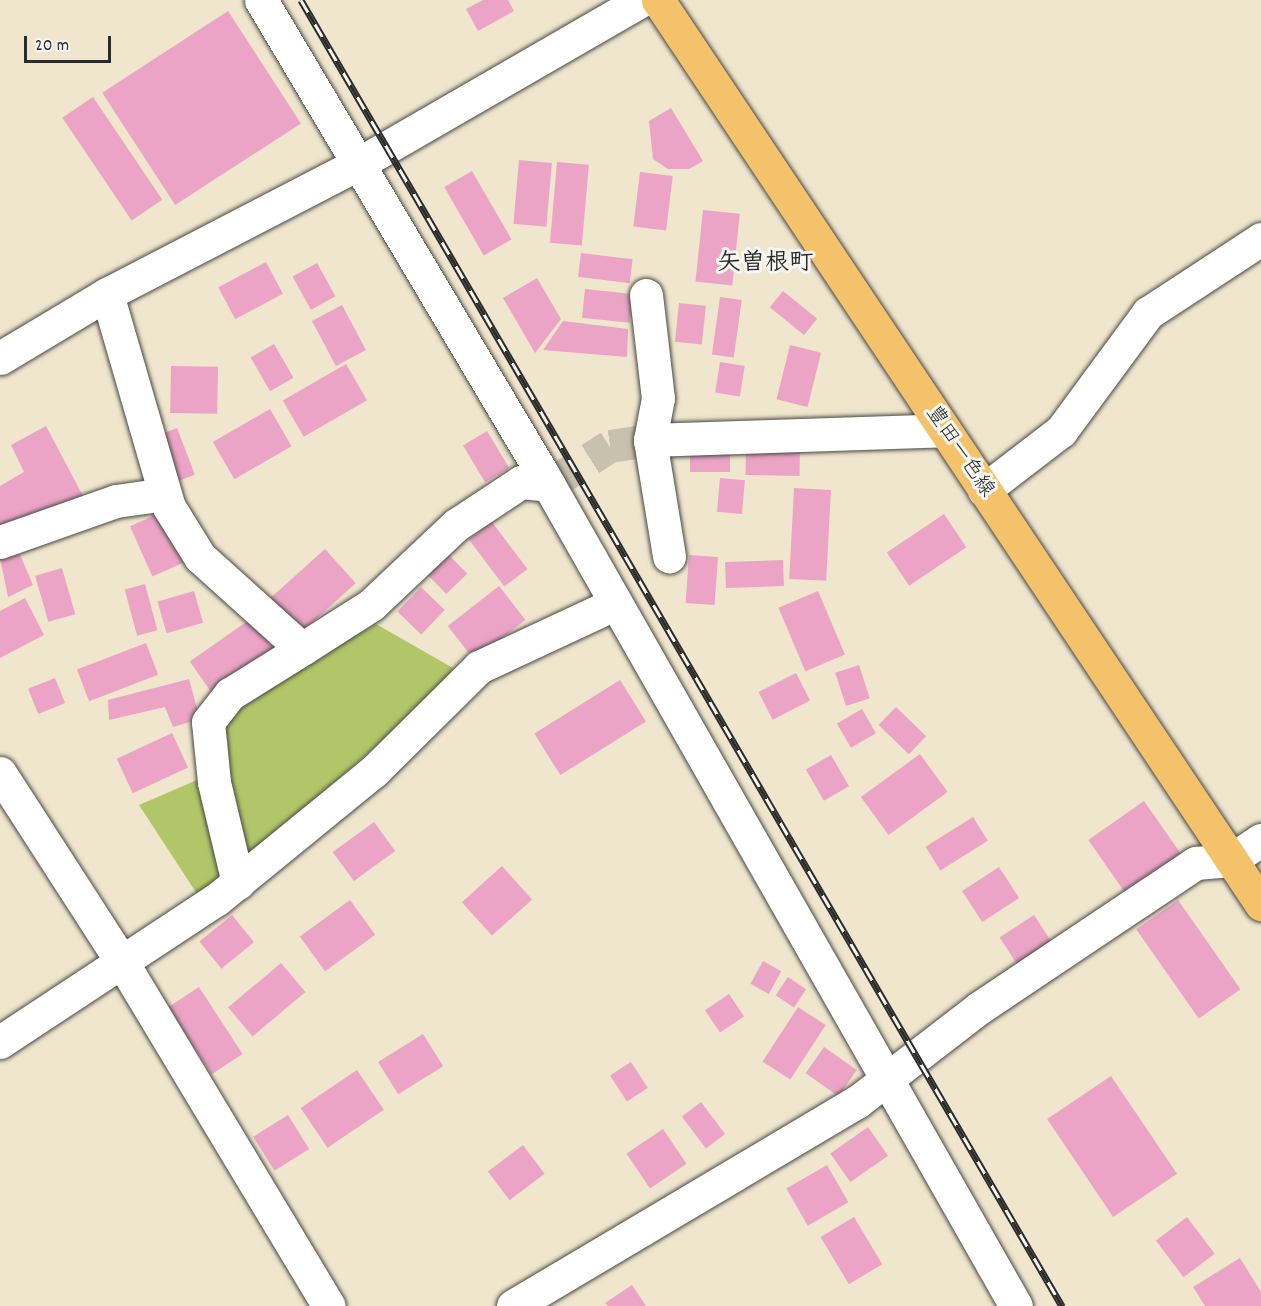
<!DOCTYPE html>
<meta charset="utf-8">
<style>
body{margin:0}
#map{position:relative;width:1261px;height:1306px;overflow:hidden;background:#efe6cd;font-family:Dekko,"Klee One",sans-serif}
div>[style]{position:absolute}
[style*='--x']{left:calc(var(--x)*1px);top:calc(var(--y)*1px);width:calc(var(--w)*1px);rotate:calc(var(--a)*1deg)}
.green>*{inset:0;background:#b2c669}
.building>*{inset:0;background:#eba4c6;transform-origin:0 0}
.minor-tunnel>*{height:33px;margin-top:-16.5px;transform-origin:0;background:repeating-linear-gradient(90deg,#c8c1ad 0 33px,transparent 0 49px)}
.roads{filter:drop-shadow(0 0 2px #484743) drop-shadow(0 0 2px #484743)}
.minor>*{height:33px;margin:-16.5px;padding:0 16.5px;transform-origin:16.5px;border-radius:16.5px;background:#fff}
.major>*{height:33px;margin:-16.5px;padding:0 16.5px;transform-origin:16.5px;border-radius:16.5px;background:#f3c26a}
.rail>*{height:7px;margin-top:-3.5px;transform-origin:0;background:repeating-linear-gradient(90deg,#f6f6f2 0 14px,#2b2b2b 0 28px);box-sizing:border-box;border-block:2px solid #2b2b2b}
span{translate:-50% -50%;white-space:nowrap;text-align:center;line-height:1.15;-webkit-text-stroke:6px #f6f6f2;paint-order:stroke}
.street-label{font-size:21px;color:#2b2b2b}
.quarter-label{font-size:24px;color:#2b2b2b;font-weight:700}
.scale{position:absolute;left:24px;top:36px;width:87px;height:27px;box-sizing:border-box;border:3px solid #2b2b2b;border-top:0;padding-left:8px;font-size:18px;line-height:21px;white-space:nowrap;color:#2b2b2b;-webkit-text-stroke:4px #f6f6f2;paint-order:stroke}
</style>
<div id="map">
<div class="green">
<i style="clip-path:polygon(376px 624px,453px 668px,439px 690px,243px 864px,218px 724px,233px 702px)"></i>
<i style="clip-path:polygon(204px 777px,229px 879px,199px 897px,139px 805px)"></i>
</div>
<div class="building">
<i style="clip-path:polygon(483px 0,508px 0,514px 11px,478px 31px,466px 9px)"></i>
<i style="left:228px;top:11px;width:134px;height:150px;rotate:57deg"></i>
<i style="left:93px;top:97px;width:124px;height:37px;rotate:56deg"></i>
<i style="clip-path:polygon(671px 108px,703px 161px,689px 169px,668px 169px,653px 159px,649px 121px)"></i>
<i style="left:519px;top:160px;width:33px;height:64px;rotate:5deg"></i>
<i style="left:557px;top:162px;width:32px;height:81px;rotate:5deg"></i>
<i style="left:472px;top:171px;width:79px;height:32px;rotate:60deg"></i>
<i style="left:640px;top:172px;width:33px;height:55px;rotate:7deg"></i>
<i style="left:703px;top:210px;width:37px;height:72px;rotate:6deg"></i>
<i style="left:581px;top:253px;width:52px;height:24px;rotate:7deg"></i>
<i style="left:266px;top:262px;width:36px;height:54px;rotate:62deg"></i>
<i style="left:317px;top:263px;width:38px;height:28px;rotate:61deg"></i>
<i style="clip-path:polygon(537px 278px,561px 319px,535px 353px,503px 298px)"></i>
<i style="left:585px;top:289px;width:48px;height:29px;rotate:6deg"></i>
<i style="left:783px;top:291px;width:44px;height:21px;rotate:39deg"></i>
<i style="left:720px;top:297px;width:22px;height:58px;rotate:8deg"></i>
<i style="left:679px;top:303px;width:27px;height:39px;rotate:6deg"></i>
<i style="left:342px;top:305px;width:51px;height:34px;rotate:62deg"></i>
<i style="clip-path:polygon(563px 321px,628px 329px,627px 357px,543px 350px)"></i>
<i style="left:274px;top:344px;width:39px;height:27px;rotate:60deg"></i>
<i style="left:790px;top:345px;width:32px;height:56px;rotate:14deg"></i>
<i style="left:720px;top:362px;width:25px;height:31px;rotate:9deg"></i>
<i style="left:346px;top:364px;width:42px;height:73px;rotate:60deg"></i>
<i style="left:171px;top:366px;width:47px;height:47px;rotate:1deg"></i>
<i style="left:270px;top:409px;width:43px;height:66px;rotate:60deg"></i>
<i style="clip-path:polygon(46px 426px,83px 496px,0 540px,0 486px,24px 472px,11px 445px)"></i>
<i style="left:177px;top:428px;width:50px;height:22px;rotate:69deg"></i>
<i style="left:487px;top:431px;width:43px;height:28px;rotate:59deg"></i>
<i style="left:746px;top:448px;width:54px;height:27px;rotate:1deg"></i>
<i style="left:690px;top:449px;width:40px;height:23px"></i>
<i style="left:720px;top:478px;width:25px;height:34px;rotate:5deg"></i>
<i style="left:794px;top:488px;width:37px;height:91px;rotate:3deg"></i>
<i style="left:162px;top:512px;width:55px;height:35px;rotate:66deg"></i>
<i style="left:944px;top:514px;width:40px;height:69px;rotate:56deg"></i>
<i style="left:492px;top:522px;width:59px;height:29px;rotate:53deg"></i>
<i style="left:325px;top:549px;width:46px;height:76px;rotate:48deg"></i>
<i style="clip-path:polygon(18px 550px,33px 585px,8px 597px,0 558px)"></i>
<i style="left:447px;top:553px;width:29px;height:29px;rotate:46deg"></i>
<i style="left:689px;top:555px;width:29px;height:48px;rotate:4deg"></i>
<i style="left:783px;top:560px;width:26px;height:58px;rotate:88deg"></i>
<i style="left:62px;top:568px;width:48px;height:28px;rotate:74deg"></i>
<i style="left:145px;top:584px;width:48px;height:21px;rotate:75deg"></i>
<i style="left:499px;top:586px;width:43px;height:65px;rotate:52deg"></i>
<i style="left:421px;top:587px;width:33px;height:34px;rotate:44deg"></i>
<i style="left:194px;top:591px;width:33px;height:38px;rotate:74deg"></i>
<i style="left:818px;top:591px;width:69px;height:43px;rotate:67deg"></i>
<i style="clip-path:polygon(25px 598px,44px 635px,0 658px,0 611px)"></i>
<i style="left:252px;top:618px;width:47px;height:76px;rotate:55deg"></i>
<i style="left:146px;top:643px;width:34px;height:74px;rotate:69deg"></i>
<i style="left:859px;top:665px;width:35px;height:25px;rotate:72deg"></i>
<i style="left:796px;top:673px;width:31px;height:42px;rotate:63deg"></i>
<i style="left:55px;top:678px;width:27px;height:29px;rotate:68deg"></i>
<i style="clip-path:polygon(189px 679px,200px 719px,173px 727px,165px 707px,109px 720px,108px 700px)"></i>
<i style="left:620px;top:680px;width:49px;height:101px;rotate:58deg"></i>
<i style="left:896px;top:707px;width:42px;height:25px;rotate:44deg"></i>
<i style="left:862px;top:709px;width:28px;height:29px;rotate:60deg"></i>
<i style="left:172px;top:733px;width:38px;height:61px;rotate:65deg"></i>
<i style="left:920px;top:754px;width:47px;height:73px;rotate:54deg"></i>
<i style="left:831px;top:755px;width:36px;height:29px;rotate:60deg"></i>
<i style="left:1144px;top:801px;width:68px;height:68px;rotate:55deg"></i>
<i style="left:973px;top:817px;width:28px;height:56px;rotate:58deg"></i>
<i style="left:374px;top:822px;width:36px;height:51px;rotate:54deg"></i>
<i style="left:502px;top:866px;width:45px;height:54px;rotate:48deg"></i>
<i style="left:999px;top:867px;width:37px;height:44px;rotate:57deg"></i>
<i style="left:350px;top:900px;width:43px;height:62px;rotate:54deg"></i>
<i style="left:1178px;top:900px;width:109px;height:51px;rotate:55deg"></i>
<i style="left:232px;top:915px;width:35px;height:42px;rotate:51deg"></i>
<i style="left:1034px;top:915px;width:35px;height:41px;rotate:57deg"></i>
<i style="left:763px;top:961px;width:21px;height:26px;rotate:29deg"></i>
<i style="left:281px;top:963px;width:38px;height:69px;rotate:50deg"></i>
<i style="left:788px;top:977px;width:22px;height:22px;rotate:34deg"></i>
<i style="left:199px;top:987px;width:80px;height:37px;rotate:57deg"></i>
<i style="left:729px;top:994px;width:27px;height:29px;rotate:56deg"></i>
<i style="left:798px;top:1007px;width:33px;height:65px;rotate:33deg"></i>
<i style="left:423px;top:1034px;width:38px;height:53px;rotate:58deg"></i>
<i style="left:824px;top:1047px;width:40px;height:32px;rotate:35deg"></i>
<i style="left:631px;top:1062px;width:31px;height:25px;rotate:57deg"></i>
<i style="left:357px;top:1070px;width:48px;height:68px;rotate:56deg"></i>
<i style="left:1111px;top:1076px;width:118px;height:77px;rotate:56deg"></i>
<i style="left:701px;top:1102px;width:40px;height:24px;rotate:53deg"></i>
<i style="left:288px;top:1115px;width:40px;height:41px;rotate:58deg"></i>
<i style="left:868px;top:1127px;width:35px;height:46px;rotate:55deg"></i>
<i style="left:663px;top:1129px;width:42px;height:44px;rotate:56deg"></i>
<i style="left:523px;top:1145px;width:36px;height:44px;rotate:53deg"></i>
<i style="left:827px;top:1165px;width:43px;height:47px;rotate:60deg"></i>
<i style="left:854px;top:1217px;width:55px;height:39px;rotate:59deg"></i>
<i style="left:1187px;top:1217px;width:46px;height:39px;rotate:53deg"></i>
<i style="clip-path:polygon(1240px 1258px,1261px 1292px,1261px 1306px,1205px 1306px,1193px 1287px)"></i>
<i style="clip-path:polygon(632px 1285px,646px 1306px,608px 1306px,605px 1303px)"></i>
</div>
<div class="minor-tunnel">
<i style="--x:549;--y:485;--w:72;--a:-32.6"></i>
<i style="--x:610;--y:446;--w:40;--a:-8.5"></i>
</div>
<div class="roads">
<div class="minor">
<i style="--x:261;--y:0;--w:550;--a:59.29"></i>
<i style="--x:542;--y:473;--w:958;--a:60.36"></i>
<i style="--x:107;--y:294;--w:222;--a:73.8"></i>
<i style="--x:169;--y:507;--w:59;--a:58.2"></i>
<i style="--x:200;--y:557;--w:137;--a:42"></i>
<i style="--x:302;--y:649;--w:82;--a:-32.5"></i>
<i style="--x:371;--y:605;--w:117;--a:-43.3"></i>
<i style="--x:456;--y:525;--w:78;--a:-33.5"></i>
<i style="--x:521;--y:482;--w:28;--a:6"></i>
<i style="--x:646;--y:295;--w:104;--a:83.4"></i>
<i style="--x:658;--y:398;--w:43;--a:100.8"></i>
<i style="--x:650;--y:440;--w:118;--a:80.7"></i>
<i style="--x:0;--y:358;--w:125;--a:-30.9"></i>
<i style="--x:107;--y:294;--w:283;--a:-27.4"></i>
<i style="--x:358;--y:164;--w:328;--a:-30"></i>
<i style="--x:650;--y:440;--w:294;--a:-1.9"></i>
<i style="--x:984;--y:490;--w:97;--a:-37.5"></i>
<i style="--x:1061;--y:431;--w:147;--a:-53.6"></i>
<i style="--x:1148;--y:313;--w:135;--a:-33.2"></i>
<i style="--x:0;--y:542;--w:123;--a:-19.5"></i>
<i style="--x:116;--y:501;--w:49;--a:-8.1"></i>
<i style="--x:0;--y:773;--w:225;--a:57.2"></i>
<i style="--x:122;--y:962;--w:401;--a:59"></i>
<i style="--x:238;--y:883;--w:104;--a:-103.4"></i>
<i style="--x:214;--y:782;--w:60;--a:-95.7"></i>
<i style="--x:208;--y:722;--w:36;--a:-52"></i>
<i style="--x:230;--y:694;--w:85;--a:-32"></i>
<i style="--x:0;--y:1042;--w:260;--a:-33.4"></i>
<i style="--x:217;--y:899;--w:203;--a:-39.2"></i>
<i style="--x:374;--y:771;--w:148;--a:-44.7"></i>
<i style="--x:479;--y:667;--w:151;--a:-25"></i>
<i style="--x:513;--y:1306;--w:400;--a:-30.7"></i>
<i style="--x:857;--y:1102;--w:154;--a:-37.6"></i>
<i style="--x:979;--y:1008;--w:261;--a:-33.8"></i>
<i style="--x:1196;--y:863;--w:35;--a:-5"></i>
<i style="--x:1231;--y:860;--w:36;--a:-34"></i>
</div>
<div class="major">
<i style="--x:658;--y:0;--w:1087;--a:56.3"></i>
</div>
</div>
<div class="rail">
<i style="--x:301;--y:0;--w:1512;--a:59.77"></i>
</div>
<div class="street-label">
<span style="left:959px;top:452px;rotate:56deg">豊田一色線</span>
</div>
<div class="quarter-label">
<span style="left:765px;top:265px">矢曽根町</span>
</div>
<div class="scale">20 m</div>
</div>
